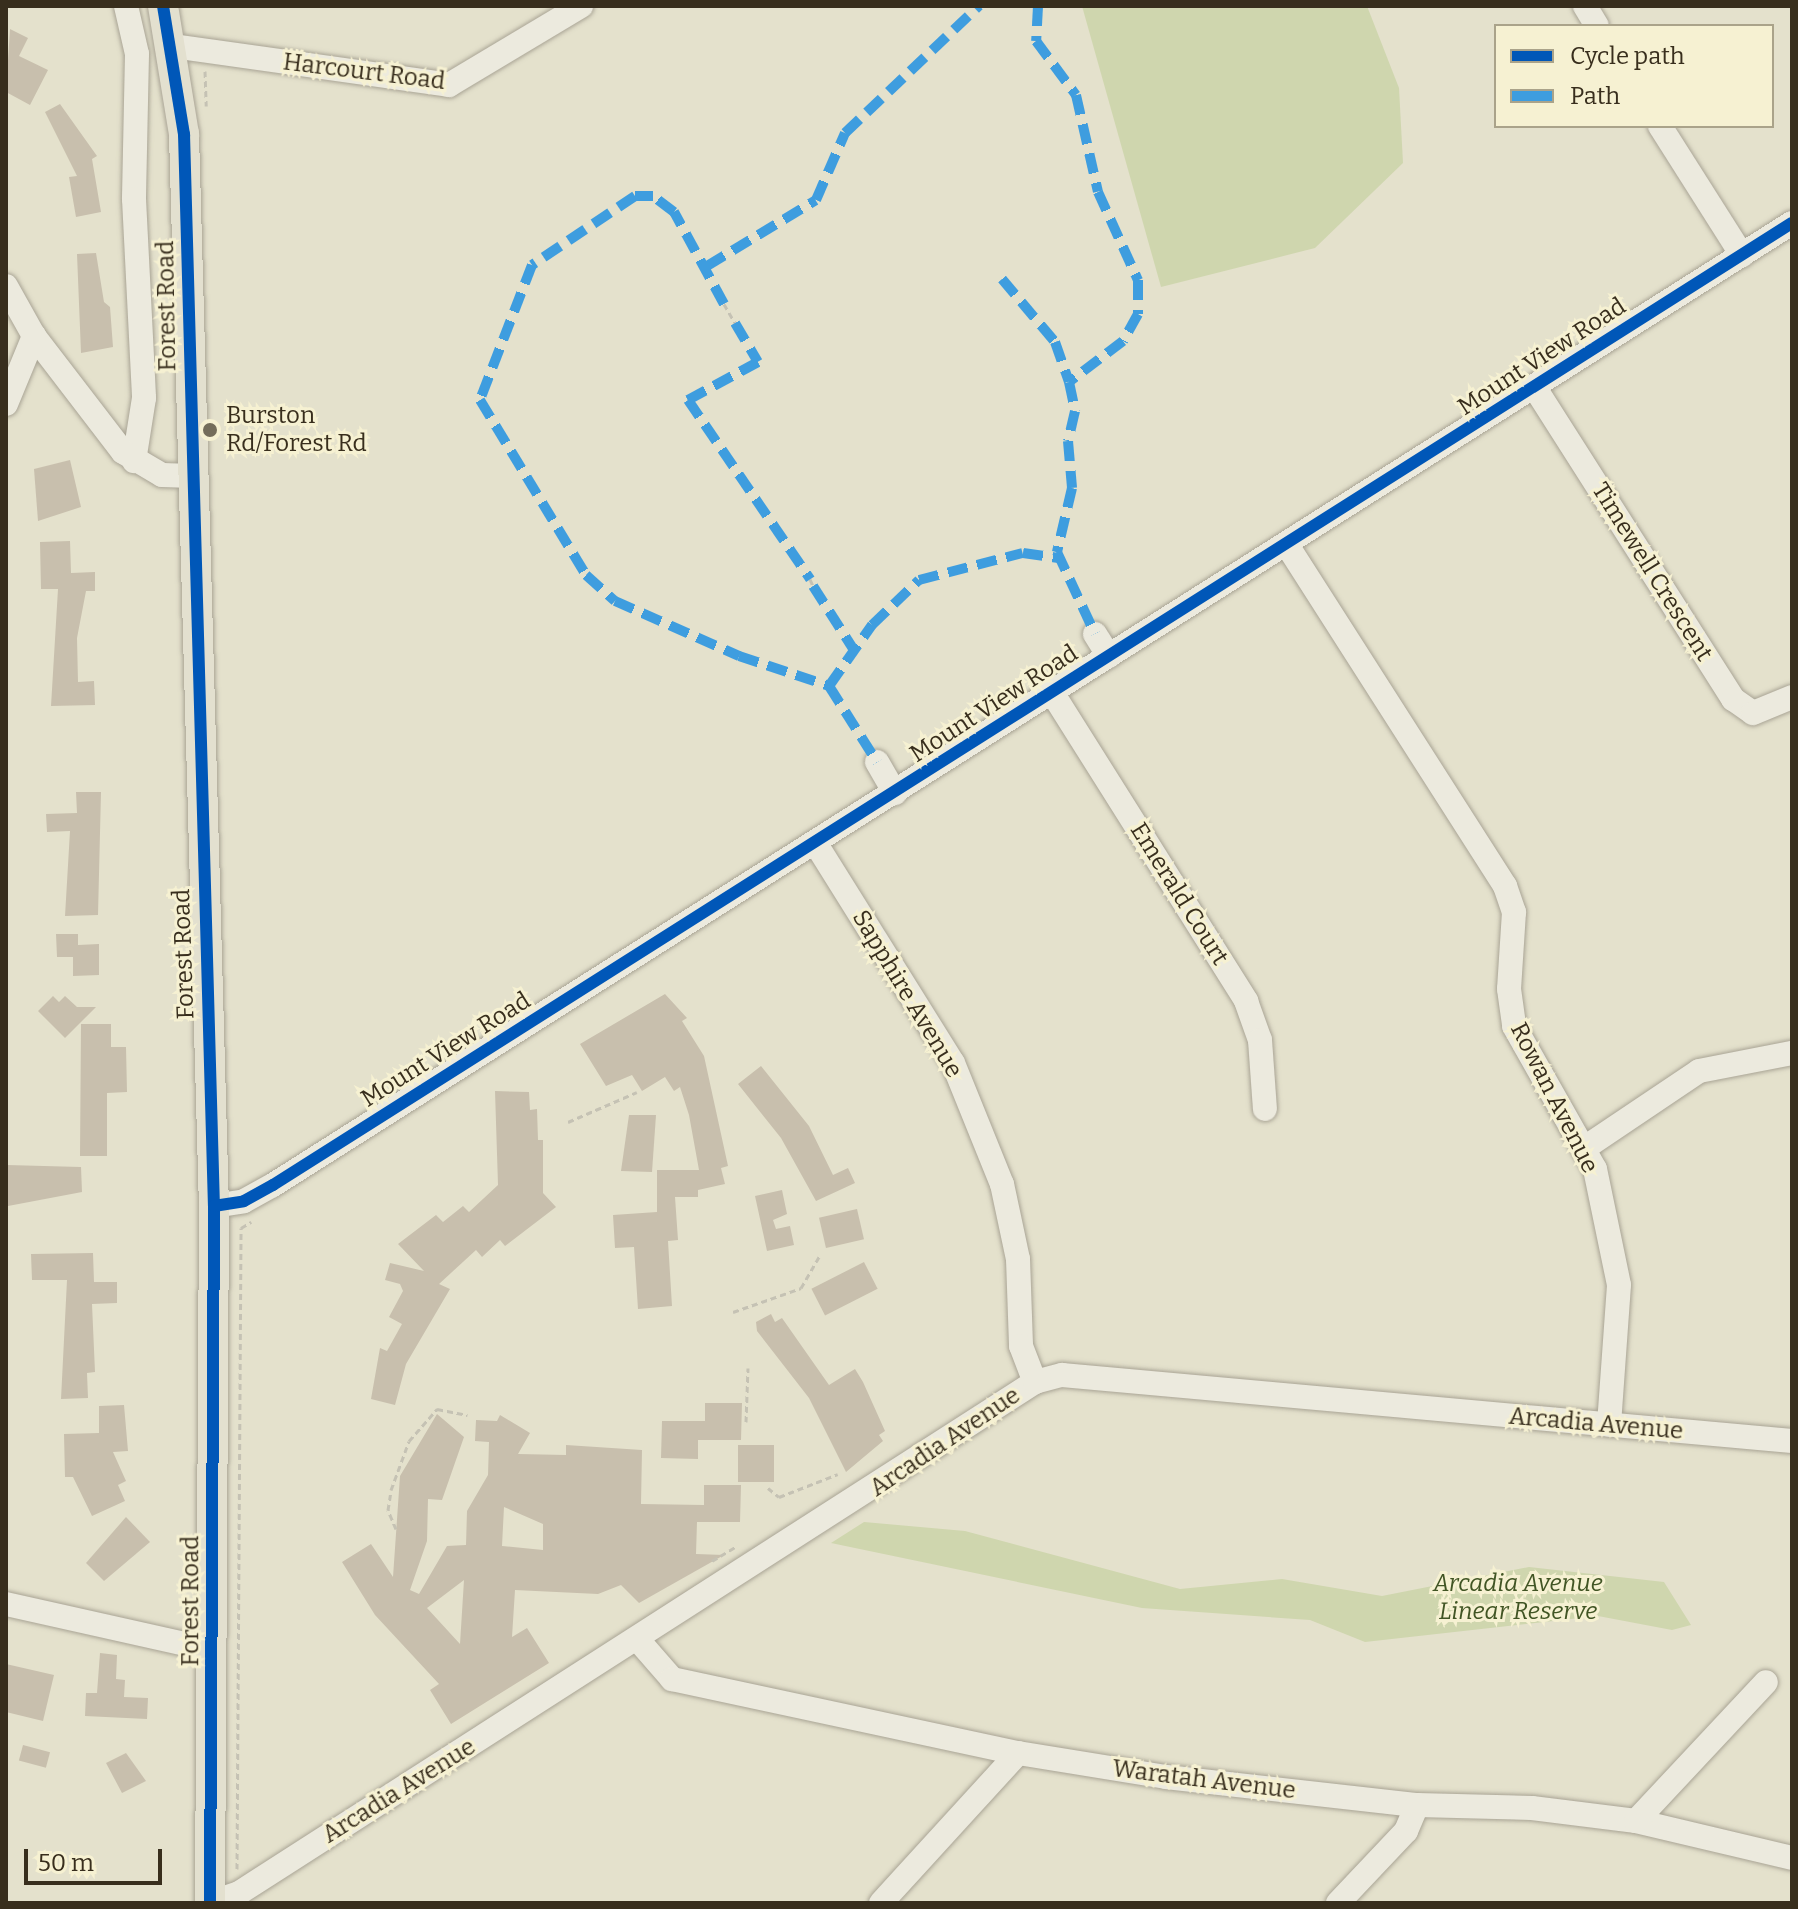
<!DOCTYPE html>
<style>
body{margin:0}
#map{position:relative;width:1798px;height:1909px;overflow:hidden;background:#e4e1cc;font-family:Bitter,serif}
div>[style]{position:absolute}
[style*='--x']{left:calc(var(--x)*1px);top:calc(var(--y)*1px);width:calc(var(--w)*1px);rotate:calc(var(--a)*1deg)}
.green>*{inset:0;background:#cfd6ae}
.building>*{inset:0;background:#c8bfad;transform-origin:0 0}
.path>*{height:3px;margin-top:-1.5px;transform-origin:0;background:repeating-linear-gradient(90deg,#c5c2b4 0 6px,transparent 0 10px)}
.roads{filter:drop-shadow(0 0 2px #a9a495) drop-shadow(0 0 2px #a9a495)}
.minor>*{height:24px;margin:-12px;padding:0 12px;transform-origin:12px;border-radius:12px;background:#eceade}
.major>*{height:30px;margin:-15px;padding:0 15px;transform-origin:15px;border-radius:15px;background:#e3e0cf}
.quiet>*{height:10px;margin-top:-5px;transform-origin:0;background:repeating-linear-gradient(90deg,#3e9ddf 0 20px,transparent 0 30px)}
.cycleway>*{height:12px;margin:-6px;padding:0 6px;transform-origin:6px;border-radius:6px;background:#0057b8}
.dots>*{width:22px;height:22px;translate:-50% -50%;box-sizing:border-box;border:4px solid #f6f1d2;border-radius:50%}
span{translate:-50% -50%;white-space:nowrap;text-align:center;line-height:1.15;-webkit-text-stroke:6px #f6f1d2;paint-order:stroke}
.street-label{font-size:24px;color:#382e1d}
.poi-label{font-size:24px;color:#382e1d}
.left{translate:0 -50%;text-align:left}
.park-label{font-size:24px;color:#415524;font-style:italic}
.frame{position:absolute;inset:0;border:8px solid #382e1d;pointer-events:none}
.legend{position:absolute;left:1494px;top:24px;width:280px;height:104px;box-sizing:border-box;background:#f6f1d2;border:2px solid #aaa38a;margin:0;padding:10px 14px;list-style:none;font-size:24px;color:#382e1d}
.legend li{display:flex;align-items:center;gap:16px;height:40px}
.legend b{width:40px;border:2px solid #aaa38a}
.scale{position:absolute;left:24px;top:1849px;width:138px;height:36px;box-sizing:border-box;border:4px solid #382e1d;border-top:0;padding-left:10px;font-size:24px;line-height:28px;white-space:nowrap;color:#382e1d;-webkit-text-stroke:6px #f6f1d2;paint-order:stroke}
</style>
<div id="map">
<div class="green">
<i style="clip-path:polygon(1082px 6px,1367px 6px,1399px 88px,1403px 163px,1315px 248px,1161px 287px)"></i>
<i style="clip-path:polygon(864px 1522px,965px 1531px,1180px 1589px,1282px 1579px,1382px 1596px,1529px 1567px,1664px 1582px,1691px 1625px,1672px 1630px,1598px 1616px,1365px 1642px,1310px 1620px,1142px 1608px,831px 1543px)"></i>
</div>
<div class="building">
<i style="clip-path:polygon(10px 29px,28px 38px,19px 56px,48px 70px,30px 105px,6px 92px)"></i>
<i style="clip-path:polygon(60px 104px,97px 156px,92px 159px,101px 212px,76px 217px,69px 177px,77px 176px,45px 112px)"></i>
<i style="clip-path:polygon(96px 253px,104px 302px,110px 307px,113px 347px,81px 353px,77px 254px)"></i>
<i style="clip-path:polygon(70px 460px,81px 507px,38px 521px,34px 469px)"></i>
<i style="clip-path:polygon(70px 541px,71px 573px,95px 572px,95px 591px,86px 591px,77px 638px,78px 682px,94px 681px,95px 705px,51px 706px,58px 589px,41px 589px,40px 542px)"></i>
<i style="clip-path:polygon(76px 792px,101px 792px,98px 915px,65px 916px,70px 831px,47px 832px,46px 814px,77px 813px)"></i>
<i style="clip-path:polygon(56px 934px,78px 934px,78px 945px,99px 944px,99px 975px,73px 976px,73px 957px,57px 957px)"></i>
<i style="clip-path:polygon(665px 994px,687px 1018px,682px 1021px,704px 1056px,728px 1166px,721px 1168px,725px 1184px,698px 1190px,698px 1197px,675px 1197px,678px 1240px,668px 1241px,672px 1306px,638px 1309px,634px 1247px,615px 1248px,613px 1215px,657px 1212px,657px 1170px,699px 1170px,689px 1115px,680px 1087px,674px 1091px,665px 1077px,642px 1091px,632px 1075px,606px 1086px,580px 1044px)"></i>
<i style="clip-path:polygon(53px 996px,59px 1002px,65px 996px,77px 1007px,96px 1007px,65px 1038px,38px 1011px)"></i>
<i style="clip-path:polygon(81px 1024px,111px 1024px,111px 1047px,126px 1047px,127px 1092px,107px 1093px,107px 1156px,80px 1156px)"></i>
<i style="clip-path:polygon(761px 1066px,809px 1126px,833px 1175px,848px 1168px,855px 1183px,816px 1201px,781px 1138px,738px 1084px)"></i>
<i style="clip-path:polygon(495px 1091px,529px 1092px,530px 1110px,537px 1109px,538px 1140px,543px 1140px,543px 1193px,556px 1207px,505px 1246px,500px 1240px,482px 1257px,476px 1250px,439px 1284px,450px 1289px,406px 1364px,395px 1405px,371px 1399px,380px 1348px,387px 1351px,402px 1324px,389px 1317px,403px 1291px,400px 1284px,385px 1280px,390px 1263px,424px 1271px,398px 1244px,436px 1215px,443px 1222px,463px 1206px,469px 1212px,498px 1185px)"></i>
<i style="clip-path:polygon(629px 1115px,656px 1115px,652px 1172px,621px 1171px)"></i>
<i style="clip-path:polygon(7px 1165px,81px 1167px,82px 1192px,8px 1206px)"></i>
<i style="clip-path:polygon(782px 1190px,787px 1214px,773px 1220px,776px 1229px,790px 1226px,794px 1245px,767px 1251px,755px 1196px)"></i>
<i style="left:857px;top:1209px;width:31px;height:39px;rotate:77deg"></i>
<i style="clip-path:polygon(93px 1253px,94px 1282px,117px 1282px,117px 1303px,92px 1304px,95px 1372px,87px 1373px,88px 1398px,61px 1399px,67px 1280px,32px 1280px,31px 1254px)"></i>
<i style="left:864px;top:1262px;width:30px;height:59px;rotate:63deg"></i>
<i style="clip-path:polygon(771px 1314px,775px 1322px,782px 1318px,829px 1385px,855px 1369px,863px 1382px,885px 1431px,879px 1435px,883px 1441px,846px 1472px,809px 1398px,757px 1331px,756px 1322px)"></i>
<i style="clip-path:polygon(705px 1403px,742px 1403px,741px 1440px,698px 1440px,698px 1459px,661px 1458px,662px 1421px,705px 1421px)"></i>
<i style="clip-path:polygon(124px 1405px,128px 1451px,113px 1452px,126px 1481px,118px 1485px,125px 1501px,92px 1516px,73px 1477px,65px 1477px,64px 1434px,99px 1433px,99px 1406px)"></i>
<i style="clip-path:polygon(evenodd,437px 1414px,464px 1437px,442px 1500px,428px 1499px,427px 1541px,410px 1590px,419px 1594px,447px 1546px,466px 1545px,467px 1511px,488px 1475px,489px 1442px,475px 1441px,476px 1420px,497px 1421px,500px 1415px,530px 1433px,518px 1454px,566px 1455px,566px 1445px,642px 1450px,641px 1504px,704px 1505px,704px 1485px,741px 1485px,740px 1522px,697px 1522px,696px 1554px,724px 1555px,639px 1603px,621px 1585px,598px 1594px,515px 1590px,512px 1637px,527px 1628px,549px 1663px,451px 1724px,430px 1690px,439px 1684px,375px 1615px,342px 1562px,371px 1544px,393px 1577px,400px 1476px,437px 1414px,504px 1507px,543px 1524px,543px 1550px,502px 1546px,504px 1507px,437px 1414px,464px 1580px,460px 1644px,427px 1608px,464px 1580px)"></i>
<i style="left:738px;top:1445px;width:36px;height:37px"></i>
<i style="clip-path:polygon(126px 1517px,150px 1542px,104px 1581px,86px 1563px)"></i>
<i style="clip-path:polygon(100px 1653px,117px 1655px,116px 1679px,125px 1680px,124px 1697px,148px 1698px,147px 1719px,85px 1716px,86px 1693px,97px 1693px)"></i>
<i style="clip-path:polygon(6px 1664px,54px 1675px,43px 1721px,6px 1712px)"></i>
<i style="left:23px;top:1745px;width:28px;height:16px;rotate:15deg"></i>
<i style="clip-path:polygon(126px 1753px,146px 1781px,122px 1793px,106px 1763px)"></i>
</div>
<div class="path">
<i style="--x:205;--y:71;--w:35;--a:88"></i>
<i style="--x:724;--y:304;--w:22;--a:60"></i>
<i style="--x:810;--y:579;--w:8;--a:67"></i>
<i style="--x:568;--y:1122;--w:75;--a:-23.5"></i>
<i style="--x:733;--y:1312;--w:72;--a:-19.4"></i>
<i style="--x:801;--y:1288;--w:39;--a:-60"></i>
<i style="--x:746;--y:1422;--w:54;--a:-87.9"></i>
<i style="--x:768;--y:1488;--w:14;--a:39"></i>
<i style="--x:779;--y:1497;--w:63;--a:-21.3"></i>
<i style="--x:396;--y:1529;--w:21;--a:-113"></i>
<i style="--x:388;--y:1510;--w:20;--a:-81"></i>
<i style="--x:391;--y:1490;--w:52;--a:-69.8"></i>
<i style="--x:409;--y:1441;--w:43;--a:-48.8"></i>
<i style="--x:437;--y:1409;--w:31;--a:11"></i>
<i style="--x:712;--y:1561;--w:29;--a:-31"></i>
<i style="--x:237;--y:1869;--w:641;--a:-89.64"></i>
<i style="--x:241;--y:1228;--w:12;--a:-31"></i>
</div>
<div class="roads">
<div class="minor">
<i style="--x:126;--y:6;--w:49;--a:77.1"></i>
<i style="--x:137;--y:54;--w:145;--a:91.2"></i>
<i style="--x:134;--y:199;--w:199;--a:87.1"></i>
<i style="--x:144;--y:398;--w:64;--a:99"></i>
<i style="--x:1585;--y:6;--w:23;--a:59"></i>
<i style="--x:173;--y:46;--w:279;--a:8"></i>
<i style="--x:449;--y:85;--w:154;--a:-30.9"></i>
<i style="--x:1660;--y:126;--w:153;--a:57.6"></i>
<i style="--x:6;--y:286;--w:57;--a:60.8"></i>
<i style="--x:34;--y:336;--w:146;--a:52.5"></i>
<i style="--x:123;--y:452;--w:45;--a:30.5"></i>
<i style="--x:162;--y:475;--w:31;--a:2"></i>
<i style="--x:1535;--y:388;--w:369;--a:57.5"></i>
<i style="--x:1733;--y:699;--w:24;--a:35"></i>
<i style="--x:1753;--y:713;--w:42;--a:-22.3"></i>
<i style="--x:6;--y:404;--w:74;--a:-67.6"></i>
<i style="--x:1287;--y:545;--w:405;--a:57.4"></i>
<i style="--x:1505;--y:886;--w:28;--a:71"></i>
<i style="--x:1514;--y:912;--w:77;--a:93.7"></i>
<i style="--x:1509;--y:989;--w:37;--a:82"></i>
<i style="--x:1514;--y:1026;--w:164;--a:60.5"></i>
<i style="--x:1595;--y:1169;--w:118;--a:78.3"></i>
<i style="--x:1619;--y:1285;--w:140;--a:94.1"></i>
<i style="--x:1095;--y:634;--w:26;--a:58"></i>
<i style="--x:1053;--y:694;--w:363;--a:57.8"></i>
<i style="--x:1246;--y:1001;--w:41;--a:70.3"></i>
<i style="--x:1260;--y:1040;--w:69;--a:85.9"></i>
<i style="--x:877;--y:762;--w:36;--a:60"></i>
<i style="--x:816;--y:844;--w:258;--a:58"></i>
<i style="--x:953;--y:1063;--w:131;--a:68"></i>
<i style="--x:1002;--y:1184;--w:77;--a:78"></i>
<i style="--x:1018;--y:1259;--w:87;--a:88"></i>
<i style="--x:1021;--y:1346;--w:39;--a:69"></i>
<i style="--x:1586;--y:1147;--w:136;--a:-33.9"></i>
<i style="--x:1699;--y:1071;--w:95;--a:-11"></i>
<i style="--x:214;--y:1206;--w:30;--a:-9"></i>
<i style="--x:244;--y:1201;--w:33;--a:-29"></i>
<i style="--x:273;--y:1185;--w:1798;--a:-32.35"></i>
<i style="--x:6;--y:1604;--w:211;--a:12.6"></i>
<i style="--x:638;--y:1640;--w:52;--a:48.9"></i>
<i style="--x:672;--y:1679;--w:354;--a:12.1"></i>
<i style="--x:1018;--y:1753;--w:150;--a:9.2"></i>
<i style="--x:1166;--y:1777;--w:253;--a:6.4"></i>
<i style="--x:1417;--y:1805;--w:115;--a:1.5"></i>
<i style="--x:1532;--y:1808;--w:105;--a:7.1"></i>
<i style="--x:1636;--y:1821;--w:160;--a:13.3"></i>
<i style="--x:1636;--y:1821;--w:190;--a:-46.9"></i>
<i style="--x:210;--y:1903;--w:31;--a:-19"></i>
<i style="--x:239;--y:1893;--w:946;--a:-32.7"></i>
<i style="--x:1035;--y:1382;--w:28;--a:-15"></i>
<i style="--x:1062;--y:1375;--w:733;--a:5.17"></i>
<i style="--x:881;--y:1903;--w:203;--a:-47.6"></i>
<i style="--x:1338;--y:1903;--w:99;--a:-46.6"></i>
<i style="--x:1406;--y:1831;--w:28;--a:-67"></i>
</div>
<div class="major">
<i style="--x:163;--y:6;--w:130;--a:80.7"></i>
<i style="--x:184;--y:134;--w:1072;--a:88.4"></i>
<i style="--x:214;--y:1206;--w:697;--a:90.33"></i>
</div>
</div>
<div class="quiet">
<i style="--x:1038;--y:6;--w:35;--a:93"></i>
<i style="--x:1036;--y:41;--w:67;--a:53.5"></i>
<i style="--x:1076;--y:95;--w:99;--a:77.2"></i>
<i style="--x:1098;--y:192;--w:97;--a:65.6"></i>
<i style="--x:1138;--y:280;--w:34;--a:90"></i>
<i style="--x:1138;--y:314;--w:31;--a:119"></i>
<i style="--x:1123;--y:341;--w:68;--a:142.8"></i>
<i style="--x:707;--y:266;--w:127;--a:-31.2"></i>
<i style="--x:816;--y:200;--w:73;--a:-66.6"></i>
<i style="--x:845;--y:133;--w:185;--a:-43.5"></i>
<i style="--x:1002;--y:279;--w:82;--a:49.9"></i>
<i style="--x:1055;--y:342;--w:42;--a:70.7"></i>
<i style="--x:1069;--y:382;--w:30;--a:78"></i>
<i style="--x:1075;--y:411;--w:31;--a:103"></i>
<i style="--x:1068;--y:441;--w:47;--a:85.1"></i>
<i style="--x:1072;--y:488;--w:66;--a:103.2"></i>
<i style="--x:1057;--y:552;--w:90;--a:65.1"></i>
<i style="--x:724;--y:304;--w:105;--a:-118.5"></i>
<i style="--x:674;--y:212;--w:26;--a:-143"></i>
<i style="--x:653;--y:196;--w:18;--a:180"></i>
<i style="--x:635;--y:196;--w:124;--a:146.2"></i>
<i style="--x:532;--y:265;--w:145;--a:111.1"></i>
<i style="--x:480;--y:400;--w:205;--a:58.8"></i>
<i style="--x:586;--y:575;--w:39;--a:42"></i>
<i style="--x:615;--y:601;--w:136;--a:23.9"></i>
<i style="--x:739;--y:656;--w:95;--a:18.4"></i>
<i style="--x:829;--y:686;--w:90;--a:57.7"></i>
<i style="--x:735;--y:323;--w:45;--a:59.5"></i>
<i style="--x:758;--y:362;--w:80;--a:151.5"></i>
<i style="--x:688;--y:400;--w:217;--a:55.7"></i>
<i style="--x:813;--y:586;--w:76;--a:57.4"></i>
<i style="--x:829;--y:686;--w:75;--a:-54.8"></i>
<i style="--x:872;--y:625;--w:65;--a:-43.8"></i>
<i style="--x:919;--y:580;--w:107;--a:-14.6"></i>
<i style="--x:1023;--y:553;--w:36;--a:8"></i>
</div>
<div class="cycleway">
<i style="--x:163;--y:6;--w:130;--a:80.7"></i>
<i style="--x:184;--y:134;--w:1072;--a:88.4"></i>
<i style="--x:214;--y:1206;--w:697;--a:90.33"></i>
<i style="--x:214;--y:1206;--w:30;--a:-9"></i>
<i style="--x:244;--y:1201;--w:33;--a:-29"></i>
<i style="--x:273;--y:1185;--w:1798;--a:-32.35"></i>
</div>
<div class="dots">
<i style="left:210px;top:430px;background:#746d5a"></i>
</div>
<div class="street-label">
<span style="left:364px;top:72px;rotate:7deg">Harcourt Road</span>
<span style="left:167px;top:306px;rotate:-91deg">Forest Road</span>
<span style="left:1542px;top:357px;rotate:-33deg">Mount View Road</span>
<span style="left:1652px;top:572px;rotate:58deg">Timewell Crescent</span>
<span style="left:994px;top:704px;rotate:-33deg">Mount View Road</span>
<span style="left:1179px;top:894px;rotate:58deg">Emerald Court</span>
<span style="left:184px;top:954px;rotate:-92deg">Forest Road</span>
<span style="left:907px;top:994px;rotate:59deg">Sapphire Avenue</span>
<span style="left:446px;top:1050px;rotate:-32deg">Mount View Road</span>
<span style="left:1554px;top:1098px;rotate:63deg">Rowan Avenue</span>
<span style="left:1596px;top:1424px;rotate:5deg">Arcadia Avenue</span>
<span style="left:945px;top:1442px;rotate:-34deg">Arcadia Avenue</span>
<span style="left:191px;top:1601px;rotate:-90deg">Forest Road</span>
<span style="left:1204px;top:1780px;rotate:7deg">Waratah Avenue</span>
<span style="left:399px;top:1791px;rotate:-32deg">Arcadia Avenue</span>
</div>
<div class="poi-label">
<span class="left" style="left:226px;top:430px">Burston<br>Rd/Forest Rd</span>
</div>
<div class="park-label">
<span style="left:1518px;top:1598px">Arcadia Avenue<br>Linear Reserve</span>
</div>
<div class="frame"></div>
<ul class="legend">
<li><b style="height:10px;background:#0057b8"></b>Cycle path</li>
<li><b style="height:10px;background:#3e9ddf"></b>Path</li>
</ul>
<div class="scale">50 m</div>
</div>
